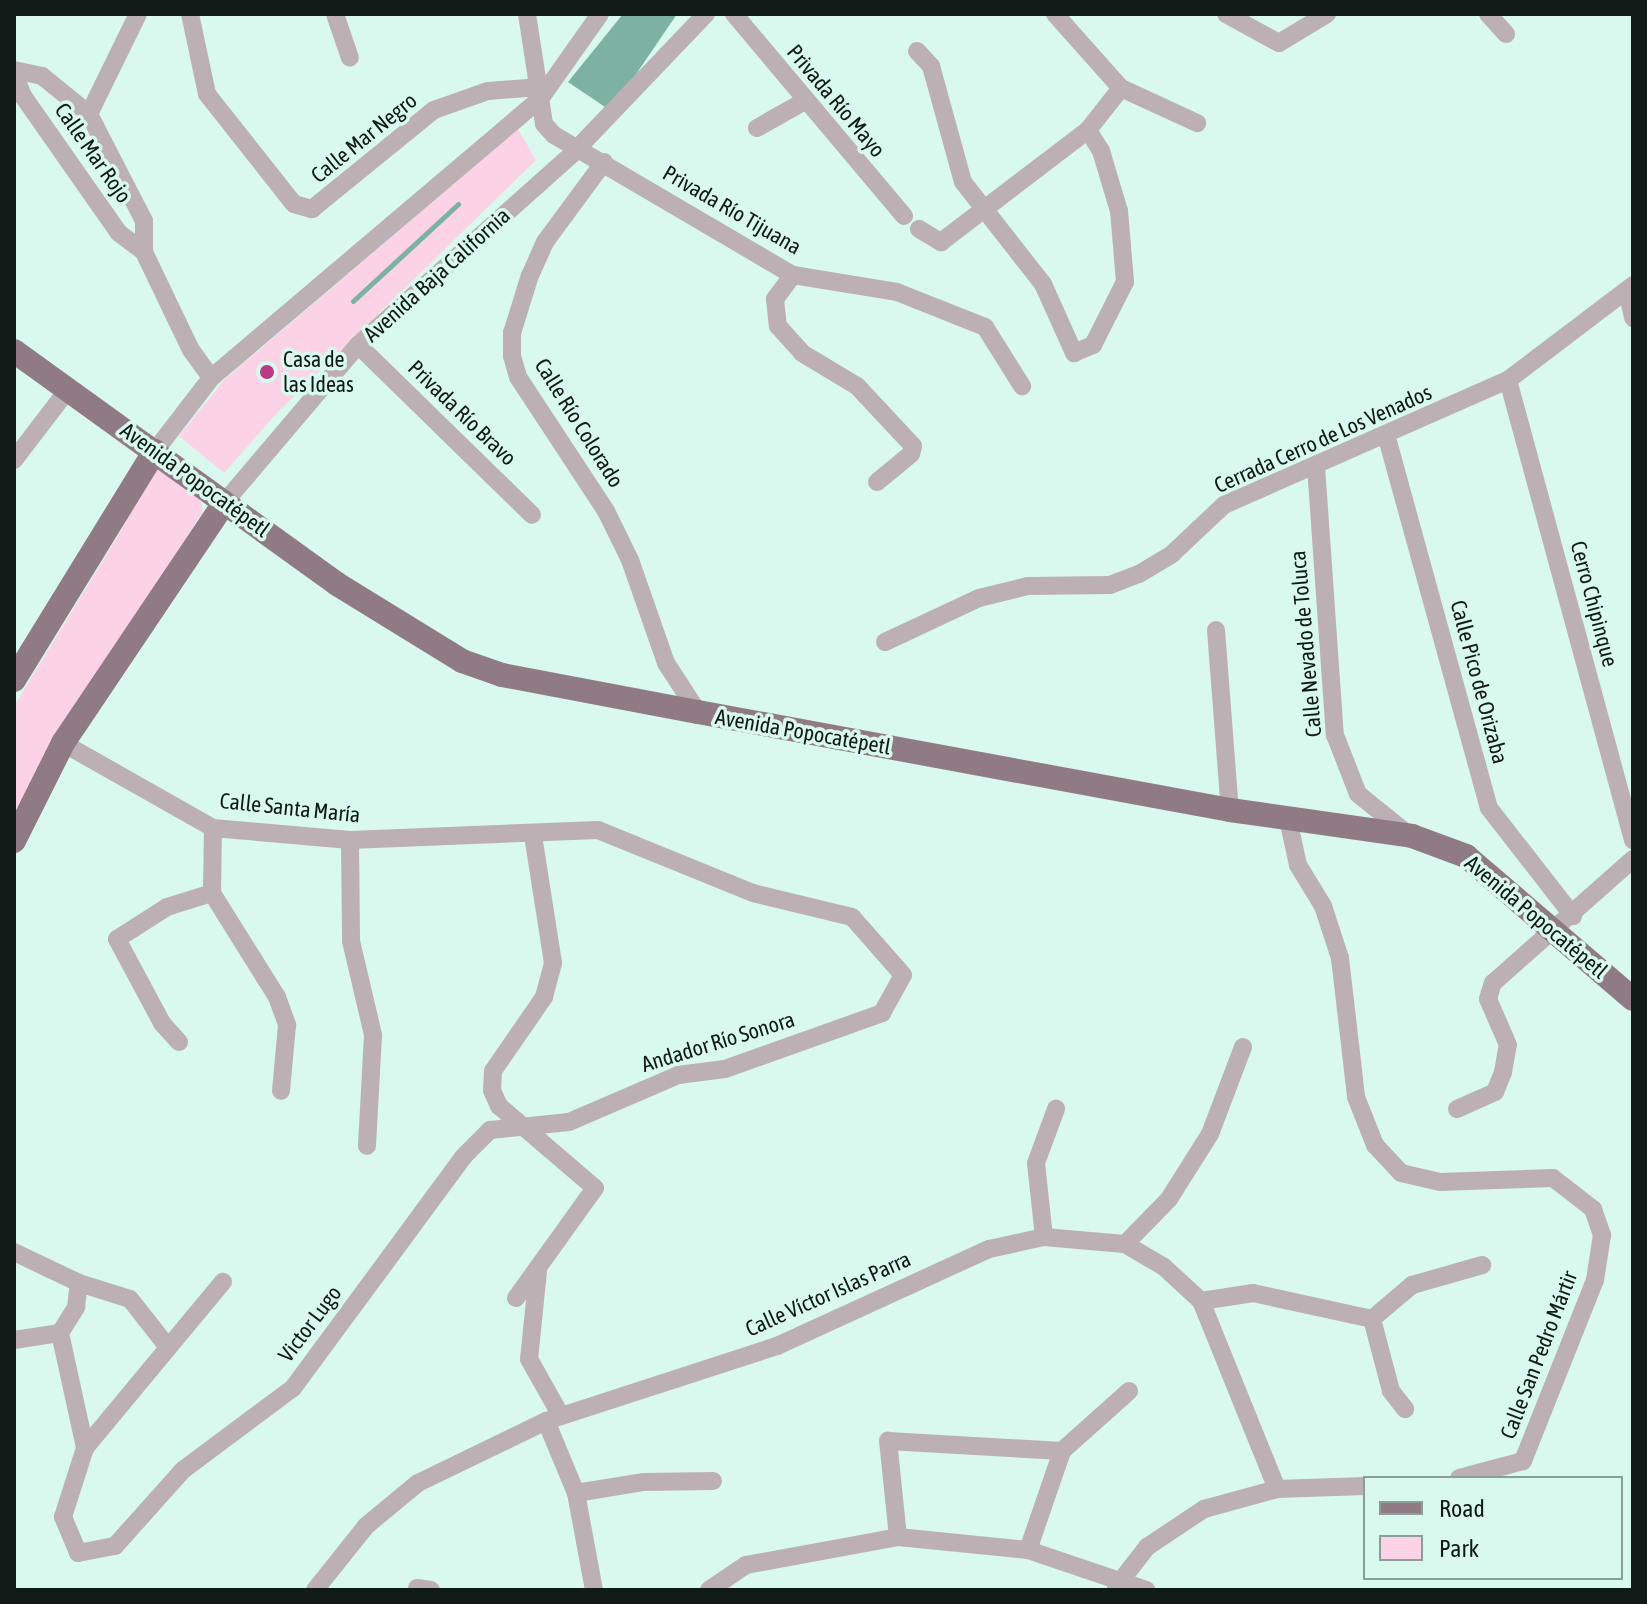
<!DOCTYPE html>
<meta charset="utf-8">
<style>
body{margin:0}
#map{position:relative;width:1647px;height:1604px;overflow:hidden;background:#d9f8ee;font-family:"Asap Condensed",sans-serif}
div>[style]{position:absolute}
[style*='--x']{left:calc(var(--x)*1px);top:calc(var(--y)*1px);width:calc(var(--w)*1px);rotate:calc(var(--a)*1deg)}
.green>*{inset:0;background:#fcd3e6}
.water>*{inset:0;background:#7db2a3}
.stream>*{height:5px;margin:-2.5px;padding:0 2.5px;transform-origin:2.5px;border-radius:2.5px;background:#7db2a3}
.minor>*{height:18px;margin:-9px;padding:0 9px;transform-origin:9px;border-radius:9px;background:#bcb0b5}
.major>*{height:24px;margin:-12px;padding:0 12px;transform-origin:12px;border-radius:12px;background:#907b84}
.dots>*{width:22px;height:22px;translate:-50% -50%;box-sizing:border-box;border:4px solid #d9f8ee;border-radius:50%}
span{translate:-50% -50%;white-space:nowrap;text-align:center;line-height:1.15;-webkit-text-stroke:7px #d9f8ee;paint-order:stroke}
.street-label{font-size:22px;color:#101a17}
.poi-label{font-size:22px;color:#101a17}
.left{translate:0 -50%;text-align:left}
.frame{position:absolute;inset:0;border:16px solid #101a17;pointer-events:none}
.legend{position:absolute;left:1363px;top:1476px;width:260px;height:104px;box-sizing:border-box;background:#d9f8ee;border:2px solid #899f98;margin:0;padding:10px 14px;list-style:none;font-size:24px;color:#101a17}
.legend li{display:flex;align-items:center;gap:16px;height:40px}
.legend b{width:40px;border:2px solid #899f98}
</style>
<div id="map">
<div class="green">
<i style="clip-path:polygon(518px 129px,536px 160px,277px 413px,224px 473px,179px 436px,224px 380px)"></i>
<i style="clip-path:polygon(162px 468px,199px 492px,203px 511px,14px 812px,14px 706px,118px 536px,152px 471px)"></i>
</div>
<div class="water">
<i style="clip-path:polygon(623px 14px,677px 14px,611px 111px,568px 82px)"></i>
</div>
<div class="stream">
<i style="--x:353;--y:301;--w:143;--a:-42.7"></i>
</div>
<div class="minor">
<i style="--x:190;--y:14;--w:82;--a:78"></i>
<i style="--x:207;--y:94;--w:140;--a:51.7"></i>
<i style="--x:294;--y:204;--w:19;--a:16"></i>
<i style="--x:312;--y:209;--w:157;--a:-39.1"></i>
<i style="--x:434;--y:110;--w:57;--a:-19.4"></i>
<i style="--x:488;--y:91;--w:52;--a:-4.4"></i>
<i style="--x:335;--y:14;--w:46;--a:71.2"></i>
<i style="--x:527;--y:14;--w:111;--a:81.2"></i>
<i style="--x:544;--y:124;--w:15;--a:48"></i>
<i style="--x:554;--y:135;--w:277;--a:30.4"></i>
<i style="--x:793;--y:275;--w:105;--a:9.3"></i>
<i style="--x:897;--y:292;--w:95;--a:21.7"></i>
<i style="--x:985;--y:327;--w:70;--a:57.9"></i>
<i style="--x:734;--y:14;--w:264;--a:49.9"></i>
<i style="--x:1055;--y:14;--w:99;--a:48.3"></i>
<i style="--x:1121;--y:88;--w:84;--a:24.7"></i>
<i style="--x:1226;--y:14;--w:60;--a:28.7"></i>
<i style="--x:1279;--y:43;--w:56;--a:-31.1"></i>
<i style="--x:1488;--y:14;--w:27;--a:48"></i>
<i style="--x:917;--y:51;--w:21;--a:47"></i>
<i style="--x:931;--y:66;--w:120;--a:74.6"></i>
<i style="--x:963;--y:182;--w:130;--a:51.9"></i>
<i style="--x:1043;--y:284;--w:76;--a:65.8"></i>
<i style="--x:1074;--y:353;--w:21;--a:-23"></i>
<i style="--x:1093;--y:345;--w:71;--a:-63.1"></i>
<i style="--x:1125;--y:282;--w:71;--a:-94.8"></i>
<i style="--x:1119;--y:211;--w:63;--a:-106.7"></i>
<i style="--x:1101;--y:151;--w:25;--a:-122"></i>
<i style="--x:14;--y:70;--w:29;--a:12"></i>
<i style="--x:42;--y:76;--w:60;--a:39"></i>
<i style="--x:89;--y:114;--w:120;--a:62.8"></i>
<i style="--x:144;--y:221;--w:31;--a:90"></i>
<i style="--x:144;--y:252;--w:109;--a:64.4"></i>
<i style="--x:191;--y:350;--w:34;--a:54"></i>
<i style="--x:14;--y:73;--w:25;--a:69"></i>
<i style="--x:23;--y:96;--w:167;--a:55"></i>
<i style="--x:119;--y:233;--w:31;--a:37"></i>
<i style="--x:89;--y:114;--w:111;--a:-63.9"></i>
<i style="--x:757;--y:128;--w:53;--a:-29.5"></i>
<i style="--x:604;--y:162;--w:99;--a:126.4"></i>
<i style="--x:545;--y:242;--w:36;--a:114"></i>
<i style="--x:530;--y:275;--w:61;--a:107.2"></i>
<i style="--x:512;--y:333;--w:23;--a:90"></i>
<i style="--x:512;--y:356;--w:22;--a:74"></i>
<i style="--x:518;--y:377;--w:160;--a:56.7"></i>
<i style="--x:606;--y:511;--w:55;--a:63.9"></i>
<i style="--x:630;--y:560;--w:109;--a:70.7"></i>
<i style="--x:666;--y:663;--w:59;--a:56.9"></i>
<i style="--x:919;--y:229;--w:26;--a:31"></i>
<i style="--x:941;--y:242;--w:185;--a:-37.3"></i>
<i style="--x:1088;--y:130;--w:53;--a:-51.8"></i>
<i style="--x:793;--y:275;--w:30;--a:127"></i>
<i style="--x:775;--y:299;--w:27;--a:84"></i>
<i style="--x:778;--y:326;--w:36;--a:48"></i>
<i style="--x:802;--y:353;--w:64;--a:31"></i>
<i style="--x:857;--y:386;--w:82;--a:47"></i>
<i style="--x:913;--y:446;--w:8;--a:104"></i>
<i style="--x:911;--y:454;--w:44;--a:140.5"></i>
<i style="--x:1627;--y:291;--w:28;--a:77"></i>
<i style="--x:358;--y:345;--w:243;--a:44.3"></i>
<i style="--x:1508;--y:380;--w:477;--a:74.8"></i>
<i style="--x:1387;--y:438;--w:384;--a:74.6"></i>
<i style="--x:1489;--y:808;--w:137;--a:52.1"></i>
<i style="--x:155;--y:451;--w:92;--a:-52.5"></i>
<i style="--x:211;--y:378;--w:431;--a:-40.3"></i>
<i style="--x:540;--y:99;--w:104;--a:-54.8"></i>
<i style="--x:14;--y:460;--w:91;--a:-52.6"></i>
<i style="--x:1316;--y:466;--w:270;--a:86"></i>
<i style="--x:1335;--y:735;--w:63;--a:68.7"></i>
<i style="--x:1358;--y:794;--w:65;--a:38.8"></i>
<i style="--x:224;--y:503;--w:207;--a:-49.7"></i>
<i style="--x:358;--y:345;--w:287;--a:-41.7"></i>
<i style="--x:572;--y:154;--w:194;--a:-46.3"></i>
<i style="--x:1216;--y:630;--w:181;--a:85.6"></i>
<i style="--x:885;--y:642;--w:104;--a:-25.1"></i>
<i style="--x:979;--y:598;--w:50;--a:-13.8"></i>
<i style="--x:1028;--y:586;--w:82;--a:-0.7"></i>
<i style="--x:1110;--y:585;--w:31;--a:-21"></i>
<i style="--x:1139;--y:574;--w:39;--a:-31"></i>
<i style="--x:1172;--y:554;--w:71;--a:-43.3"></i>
<i style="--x:1224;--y:505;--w:310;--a:-23.8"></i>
<i style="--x:1508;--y:380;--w:157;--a:-37.2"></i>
<i style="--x:1288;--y:819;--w:47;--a:77.7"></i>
<i style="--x:1298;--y:865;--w:48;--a:58.6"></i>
<i style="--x:1323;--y:906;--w:55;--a:71.9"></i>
<i style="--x:1340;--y:958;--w:140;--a:83.4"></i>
<i style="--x:1356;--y:1097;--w:52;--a:68.4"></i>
<i style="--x:1375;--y:1145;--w:38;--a:47"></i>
<i style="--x:1401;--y:1173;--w:40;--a:13"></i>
<i style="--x:1440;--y:1182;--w:113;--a:-2"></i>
<i style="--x:1553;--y:1178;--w:51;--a:37.8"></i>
<i style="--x:1593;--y:1209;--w:28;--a:71"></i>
<i style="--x:1602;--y:1235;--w:46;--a:98.8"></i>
<i style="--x:1595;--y:1280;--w:195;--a:111.7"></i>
<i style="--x:1523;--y:1461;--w:66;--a:165.1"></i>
<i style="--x:213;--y:828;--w:65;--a:90.9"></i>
<i style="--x:212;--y:893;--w:123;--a:58"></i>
<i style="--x:277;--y:997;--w:30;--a:70"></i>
<i style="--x:287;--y:1025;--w:66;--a:95.2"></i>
<i style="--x:350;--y:840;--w:101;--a:89.4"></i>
<i style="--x:351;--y:941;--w:97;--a:76.8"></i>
<i style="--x:373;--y:1035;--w:111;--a:93.1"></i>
<i style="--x:179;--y:1042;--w:25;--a:-132"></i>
<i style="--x:162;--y:1023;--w:95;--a:-118.2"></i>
<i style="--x:117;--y:939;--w:59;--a:-32.6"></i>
<i style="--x:167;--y:907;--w:47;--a:-17.3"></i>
<i style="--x:1457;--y:1109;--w:42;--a:-24.1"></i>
<i style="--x:1495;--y:1092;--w:22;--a:-68"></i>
<i style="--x:1503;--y:1072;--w:27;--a:-80"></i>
<i style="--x:1508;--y:1045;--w:50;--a:-113.5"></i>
<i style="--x:1488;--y:999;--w:17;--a:-73"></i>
<i style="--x:1493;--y:983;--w:187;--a:-41.5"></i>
<i style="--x:1044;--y:1237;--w:74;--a:-96.2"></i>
<i style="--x:1036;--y:1163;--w:58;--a:-69.7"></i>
<i style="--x:1125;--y:1244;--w:63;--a:-45.6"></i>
<i style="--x:1169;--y:1199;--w:77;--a:-57.8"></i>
<i style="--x:1210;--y:1134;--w:93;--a:-69.2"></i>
<i style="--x:14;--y:1252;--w:72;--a:25.5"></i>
<i style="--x:79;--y:1283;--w:53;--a:17.4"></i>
<i style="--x:130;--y:1299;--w:60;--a:51.8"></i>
<i style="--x:538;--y:1271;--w:88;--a:95.8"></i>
<i style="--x:529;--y:1359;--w:65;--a:60.7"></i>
<i style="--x:516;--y:1298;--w:135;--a:-54.3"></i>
<i style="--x:595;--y:1188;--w:126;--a:-139.5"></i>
<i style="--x:499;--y:1106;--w:17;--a:-114"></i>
<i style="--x:492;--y:1090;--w:19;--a:-87"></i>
<i style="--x:493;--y:1071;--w:90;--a:-55.4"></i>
<i style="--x:544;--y:997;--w:35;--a:-75"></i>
<i style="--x:553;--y:963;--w:129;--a:-98.9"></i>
<i style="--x:1201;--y:1301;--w:53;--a:-8.7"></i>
<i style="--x:1253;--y:1293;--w:122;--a:12.3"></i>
<i style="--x:1372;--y:1319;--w:52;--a:-40.4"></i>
<i style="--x:1412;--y:1285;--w:73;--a:-15.9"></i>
<i style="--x:1372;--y:1319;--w:74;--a:75.2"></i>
<i style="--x:1391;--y:1391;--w:23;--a:52"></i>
<i style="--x:60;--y:1333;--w:118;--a:77.7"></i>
<i style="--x:85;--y:1448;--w:72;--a:107.7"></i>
<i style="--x:63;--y:1517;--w:39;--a:67"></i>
<i style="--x:78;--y:1553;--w:38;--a:-11"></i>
<i style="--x:115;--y:1546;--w:102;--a:-48.2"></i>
<i style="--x:183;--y:1470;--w:137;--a:-36.7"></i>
<i style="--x:293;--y:1388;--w:288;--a:-53.6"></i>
<i style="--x:464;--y:1156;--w:37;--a:-45"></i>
<i style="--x:490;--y:1130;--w:79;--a:-5.8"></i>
<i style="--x:569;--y:1122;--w:119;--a:-23.3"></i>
<i style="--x:678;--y:1075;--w:47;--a:-7.3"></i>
<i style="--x:725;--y:1069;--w:167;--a:-19.6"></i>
<i style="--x:882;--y:1013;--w:43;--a:-61.1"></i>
<i style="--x:903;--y:975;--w:77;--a:-131.3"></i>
<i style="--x:852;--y:917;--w:102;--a:-166.4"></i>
<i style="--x:753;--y:893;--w:167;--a:-157.9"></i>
<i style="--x:598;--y:830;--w:248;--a:177.7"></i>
<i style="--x:350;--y:840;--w:138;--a:-175"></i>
<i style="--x:213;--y:828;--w:172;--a:-150.5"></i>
<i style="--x:14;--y:1340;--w:47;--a:-8.7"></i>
<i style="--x:60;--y:1333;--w:31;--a:-58"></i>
<i style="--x:76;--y:1307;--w:24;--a:-83"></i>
<i style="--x:546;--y:1421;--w:78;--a:67.4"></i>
<i style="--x:576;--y:1493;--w:99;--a:79.5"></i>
<i style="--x:85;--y:1448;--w:216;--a:-50.3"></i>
<i style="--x:576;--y:1493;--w:69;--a:-9.2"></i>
<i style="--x:644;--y:1482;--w:69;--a:-0.8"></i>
<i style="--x:898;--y:1537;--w:97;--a:-95.9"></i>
<i style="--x:888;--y:1441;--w:174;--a:3.3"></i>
<i style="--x:1028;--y:1550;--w:105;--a:-71"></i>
<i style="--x:1062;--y:1451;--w:90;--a:-41.8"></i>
<i style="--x:1116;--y:1587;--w:51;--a:-52.2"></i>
<i style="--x:1147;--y:1547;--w:69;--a:-33.7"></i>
<i style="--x:1204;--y:1509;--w:76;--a:-15.3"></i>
<i style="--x:1277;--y:1489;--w:88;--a:-2"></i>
<i style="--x:417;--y:1588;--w:14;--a:8"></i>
<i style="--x:315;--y:1590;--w:82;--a:-51.4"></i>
<i style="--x:366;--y:1526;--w:67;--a:-39.6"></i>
<i style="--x:418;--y:1483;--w:142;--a:-25.8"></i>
<i style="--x:546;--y:1421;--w:243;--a:-18"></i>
<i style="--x:777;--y:1346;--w:233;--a:-24.6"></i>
<i style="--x:989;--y:1249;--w:56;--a:-12.3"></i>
<i style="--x:1044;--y:1237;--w:81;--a:4.9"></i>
<i style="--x:1125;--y:1244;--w:45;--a:30.5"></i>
<i style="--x:1164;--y:1267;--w:50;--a:42.6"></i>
<i style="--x:1201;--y:1301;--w:203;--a:68"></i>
<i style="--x:709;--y:1590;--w:45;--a:-34"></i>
<i style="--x:746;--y:1565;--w:155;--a:-10.4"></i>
<i style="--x:898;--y:1537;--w:131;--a:5.7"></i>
<i style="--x:1028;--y:1550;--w:125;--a:18.7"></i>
</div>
<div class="major">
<i style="--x:14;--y:351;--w:398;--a:35.8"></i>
<i style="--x:337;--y:584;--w:147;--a:31.6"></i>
<i style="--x:462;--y:661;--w:42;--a:19.3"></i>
<i style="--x:502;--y:675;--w:199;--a:10.7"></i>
<i style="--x:698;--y:712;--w:541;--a:10.44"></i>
<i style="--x:1230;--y:810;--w:184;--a:8.1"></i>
<i style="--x:1412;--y:836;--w:58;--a:20.3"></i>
<i style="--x:1466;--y:856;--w:220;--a:40.6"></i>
<i style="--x:14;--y:680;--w:269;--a:-58.4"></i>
<i style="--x:14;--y:841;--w:110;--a:-63.4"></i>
<i style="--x:63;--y:743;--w:289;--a:-56.1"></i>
</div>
<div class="dots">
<i style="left:267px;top:372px;background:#ba3984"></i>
</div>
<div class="street-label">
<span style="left:836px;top:101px;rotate:50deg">Privada Río Mayo</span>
<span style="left:364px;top:138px;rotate:-39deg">Calle Mar Negro</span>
<span style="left:93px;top:153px;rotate:55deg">Calle Mar Rojo</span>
<span style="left:732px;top:210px;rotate:30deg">Privada Río Tijuana</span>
<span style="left:437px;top:275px;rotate:-42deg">Avenida Baja California</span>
<span style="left:462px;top:413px;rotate:44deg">Privada Río Bravo</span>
<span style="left:579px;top:423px;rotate:58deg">Calle Río Colorado</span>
<span style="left:1323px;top:439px;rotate:-24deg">Cerrada Cerro de Los Venados</span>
<span style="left:195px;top:480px;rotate:36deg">Avenida Popocatépetl</span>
<span style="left:1594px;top:604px;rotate:75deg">Cerro Chipinque</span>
<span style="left:1306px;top:644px;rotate:-95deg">Calle Nevado de Toluca</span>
<span style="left:1479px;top:682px;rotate:75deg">Calle Pico de Orizaba</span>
<span style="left:803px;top:732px;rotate:10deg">Avenida Popocatépetl</span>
<span style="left:290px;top:808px;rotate:6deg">Calle Santa María</span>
<span style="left:1536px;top:917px;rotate:40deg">Avenida Popocatépetl</span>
<span style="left:718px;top:1042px;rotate:-17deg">Andador Río Sonora</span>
<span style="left:828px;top:1294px;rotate:-24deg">Calle Víctor Islas Parra</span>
<span style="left:310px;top:1324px;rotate:-53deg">Victor Lugo</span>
<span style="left:1539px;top:1355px;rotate:-69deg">Calle San Pedro Mártir</span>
</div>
<div class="poi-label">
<span class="left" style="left:283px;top:372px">Casa de<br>las Ideas</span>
</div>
<div class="frame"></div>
<ul class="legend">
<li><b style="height:10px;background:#907b84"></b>Road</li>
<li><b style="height:22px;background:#fcd3e6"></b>Park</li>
</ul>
</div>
